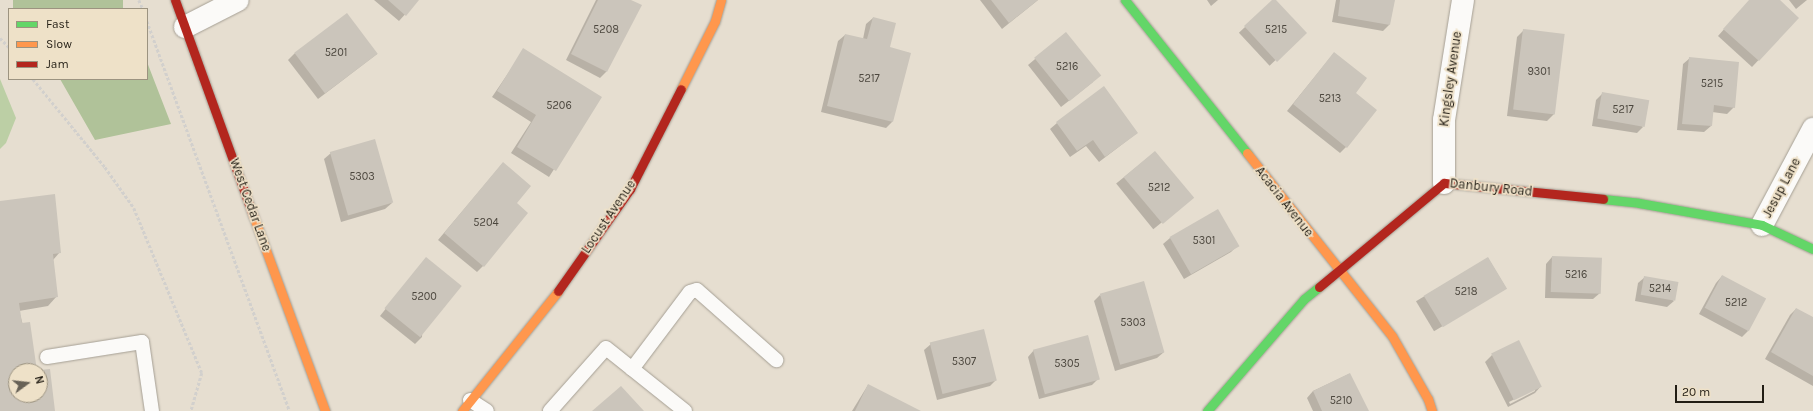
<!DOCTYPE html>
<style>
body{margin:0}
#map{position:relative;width:1813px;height:411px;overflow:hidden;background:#e6ded0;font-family:Karla,sans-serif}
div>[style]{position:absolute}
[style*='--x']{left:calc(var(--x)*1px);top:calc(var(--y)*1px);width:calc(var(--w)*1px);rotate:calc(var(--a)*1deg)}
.green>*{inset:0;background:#bccfa5}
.forest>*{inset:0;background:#b0c299;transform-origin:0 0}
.shadow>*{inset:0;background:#0003;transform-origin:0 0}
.building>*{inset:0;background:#cbc5bb;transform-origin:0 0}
.path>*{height:2.5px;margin-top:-1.25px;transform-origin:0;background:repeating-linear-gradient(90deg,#d2d0cd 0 3px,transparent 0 5px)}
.roads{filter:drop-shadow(0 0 1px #a59f94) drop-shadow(0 0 1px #a59f94)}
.lane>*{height:14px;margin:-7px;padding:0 7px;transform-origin:7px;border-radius:7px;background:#fbfaf8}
.street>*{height:22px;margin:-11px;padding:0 11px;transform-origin:11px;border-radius:11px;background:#fbfaf8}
.fast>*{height:9px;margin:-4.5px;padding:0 4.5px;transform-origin:4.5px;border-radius:4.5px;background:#63d668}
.slow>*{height:9px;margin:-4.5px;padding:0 4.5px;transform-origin:4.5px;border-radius:4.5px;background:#ff974d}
.jam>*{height:9px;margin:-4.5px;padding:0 4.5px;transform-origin:4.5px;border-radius:4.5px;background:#b3261e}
span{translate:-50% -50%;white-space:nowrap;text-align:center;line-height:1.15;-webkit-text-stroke:3.5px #eee1c8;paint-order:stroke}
.number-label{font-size:11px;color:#4c473e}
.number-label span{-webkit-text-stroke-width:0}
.street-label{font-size:13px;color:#221d14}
.legend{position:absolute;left:8px;top:8px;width:140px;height:72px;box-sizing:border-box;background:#eee1c8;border:1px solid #9c9380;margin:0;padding:5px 7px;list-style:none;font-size:12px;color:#221d14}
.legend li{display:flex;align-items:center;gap:8px;height:20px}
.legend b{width:20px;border:1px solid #9c9380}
.north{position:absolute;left:8px;top:363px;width:40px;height:40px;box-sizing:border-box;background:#eee1c8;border:1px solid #9c9380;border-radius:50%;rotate:75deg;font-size:11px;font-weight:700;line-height:16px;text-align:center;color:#221d14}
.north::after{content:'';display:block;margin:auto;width:14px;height:18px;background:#676156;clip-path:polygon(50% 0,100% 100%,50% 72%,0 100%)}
.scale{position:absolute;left:1675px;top:385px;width:89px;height:18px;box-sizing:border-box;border:2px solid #221d14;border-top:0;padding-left:5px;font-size:12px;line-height:14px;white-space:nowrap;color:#221d14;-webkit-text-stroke:3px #eee1c8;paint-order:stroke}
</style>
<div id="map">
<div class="green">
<i style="clip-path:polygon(0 79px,16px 118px,6px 143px,0 149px)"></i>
</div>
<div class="forest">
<i style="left:13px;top:0;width:110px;height:11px"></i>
<i style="clip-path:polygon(147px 62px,171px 124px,95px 140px,60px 79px,147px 79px)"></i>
</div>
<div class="shadow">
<i style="clip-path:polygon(374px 0,418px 0,399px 21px)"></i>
<i style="clip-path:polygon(596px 0,629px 0,640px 6px,606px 72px,600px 78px,566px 60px)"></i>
<i style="clip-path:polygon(980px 0,1038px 0,1002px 29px)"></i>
<i style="clip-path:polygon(1207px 0,1218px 0,1211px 6px)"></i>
<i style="left:1274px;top:0;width:45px;height:48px;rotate:47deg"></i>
<i style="clip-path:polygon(1336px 0,1394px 0,1389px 25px,1383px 31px,1332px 22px)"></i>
<i style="clip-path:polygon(1750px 0,1778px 0,1798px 18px,1752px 67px,1718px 36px)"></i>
<i style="clip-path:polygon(1789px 0,1807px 0,1796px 9px)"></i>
<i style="clip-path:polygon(873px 18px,889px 48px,909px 53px,892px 122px,886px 128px,821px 112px,838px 41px,845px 35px,863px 39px,866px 24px)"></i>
<i style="clip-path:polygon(1524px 30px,1554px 114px,1547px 121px,1507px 116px,1517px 37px)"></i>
<i style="clip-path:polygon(1066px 33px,1093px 82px,1061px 107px,1028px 65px)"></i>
<i style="clip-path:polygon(524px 50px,600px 98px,549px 177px,511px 153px,531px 122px,492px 97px)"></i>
<i style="clip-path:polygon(295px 53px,377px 54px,318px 99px,288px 60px)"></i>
<i style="clip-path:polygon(1334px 53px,1354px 93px,1346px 147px,1340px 153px,1287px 111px)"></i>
<i style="clip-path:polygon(1690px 58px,1734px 107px,1727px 114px,1712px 112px,1711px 126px,1704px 132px,1677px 130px,1683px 64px)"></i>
<i style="clip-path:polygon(1603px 93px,1643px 127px,1637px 133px,1592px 126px,1596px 100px)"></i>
<i style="clip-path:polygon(1057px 123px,1137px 133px,1099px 162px,1086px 146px,1070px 157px,1050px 129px)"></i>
<i style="left:1155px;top:152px;width:59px;height:50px;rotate:51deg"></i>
<i style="clip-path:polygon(331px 153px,392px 203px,385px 209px,341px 222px,324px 159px)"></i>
<i style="clip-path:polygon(503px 163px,516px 203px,483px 266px,477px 272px,438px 240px)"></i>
<i style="clip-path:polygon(0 202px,60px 252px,53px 260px,57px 296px,48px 306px,19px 311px,36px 371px,16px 371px,16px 395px,40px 395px,40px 371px,54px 411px,0 411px)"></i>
<i style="clip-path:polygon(1170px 238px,1238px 245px,1231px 252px,1184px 279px,1163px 244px)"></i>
<i style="clip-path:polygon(1552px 257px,1600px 293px,1593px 299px,1545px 298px,1546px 264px)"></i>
<i style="clip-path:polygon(426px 258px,422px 337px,415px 344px,380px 316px)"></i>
<i style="left:1488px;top:258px;width:35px;height:84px;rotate:59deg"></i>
<i style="clip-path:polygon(1722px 276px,1748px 331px,1742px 337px,1699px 314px,1716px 283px)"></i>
<i style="clip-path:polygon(1645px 277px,1674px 301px,1667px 307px,1635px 301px,1638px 283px)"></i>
<i style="clip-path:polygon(1100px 295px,1164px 352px,1157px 358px,1115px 371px,1094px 301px)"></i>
<i style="clip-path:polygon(1796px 309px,1813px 318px,1813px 386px,1765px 359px,1790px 315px)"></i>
<i style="clip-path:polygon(931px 344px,996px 380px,990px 386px,937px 400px,924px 350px)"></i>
<i style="clip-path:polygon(1034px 350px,1099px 378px,1092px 385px,1039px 399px,1028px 357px)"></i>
<i style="clip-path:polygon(evenodd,1492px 355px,1541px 386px,1535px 393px,1508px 407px,1485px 362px,1492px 355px,1535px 389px,1535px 391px,1510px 404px,1509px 402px,1535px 389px)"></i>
<i style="clip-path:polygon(1349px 374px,1367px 411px,1313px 411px,1307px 398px,1313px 391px)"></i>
<i style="clip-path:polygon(868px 385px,918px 411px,852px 411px)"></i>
</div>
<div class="building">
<i style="clip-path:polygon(388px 0,419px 0,406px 16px)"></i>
<i style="clip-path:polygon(598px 0,631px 0,642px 5px,607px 72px,571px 54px)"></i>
<i style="clip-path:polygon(991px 0,1038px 0,1009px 23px)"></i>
<i style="clip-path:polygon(1272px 0,1276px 0,1307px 33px,1277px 62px,1244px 26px)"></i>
<i style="clip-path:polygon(1340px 0,1395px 0,1390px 25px,1338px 16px)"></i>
<i style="clip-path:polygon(1749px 0,1780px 0,1799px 18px,1759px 61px,1723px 29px)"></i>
<i style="left:347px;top:13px;width:51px;height:66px;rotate:53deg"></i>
<i style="clip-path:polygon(873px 17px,896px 23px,890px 47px,911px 53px,893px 122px,827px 106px,845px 34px,867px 39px)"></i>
<i style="left:1523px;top:29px;width:42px;height:81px;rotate:7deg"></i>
<i style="left:1066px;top:32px;width:56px;height:41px;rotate:51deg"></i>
<i style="clip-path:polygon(523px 48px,602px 97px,556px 171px,517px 147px,536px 115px,497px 91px)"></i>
<i style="clip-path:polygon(1334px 52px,1367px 78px,1356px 93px,1377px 110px,1347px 148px,1293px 104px)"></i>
<i style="clip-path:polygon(1689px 57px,1739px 62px,1735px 108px,1714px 105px,1712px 126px,1682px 124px)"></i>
<i style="clip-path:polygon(1104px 86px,1138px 133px,1105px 157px,1093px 140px,1077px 151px,1056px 122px)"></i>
<i style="left:1602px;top:92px;width:48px;height:27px;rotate:10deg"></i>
<i style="left:375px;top:139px;width:66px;height:47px;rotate:74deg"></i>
<i style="left:1155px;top:151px;width:61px;height:41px;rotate:50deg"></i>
<i style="clip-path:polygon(503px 162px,531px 186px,517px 203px,528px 213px,484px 267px,444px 233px)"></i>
<i style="clip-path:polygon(55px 194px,61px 253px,53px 254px,58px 297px,19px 303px,22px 323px,30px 322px,37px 371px,16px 371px,16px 395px,40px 395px,40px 370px,50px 369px,55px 411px,0 411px,0 201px)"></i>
<i style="left:1218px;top:209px;width:43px;height:56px;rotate:60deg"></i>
<i style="left:1552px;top:256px;width:50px;height:36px;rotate:2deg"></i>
<i style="left:426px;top:257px;width:46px;height:66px;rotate:39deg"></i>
<i style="left:1488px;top:257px;width:37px;height:75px;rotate:59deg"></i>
<i style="left:1722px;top:275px;width:50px;height:37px;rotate:28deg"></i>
<i style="left:1644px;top:276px;width:35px;height:19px;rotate:10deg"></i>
<i style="left:1144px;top:281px;width:74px;height:46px;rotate:74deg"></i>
<i style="clip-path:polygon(1796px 308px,1813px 317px,1813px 376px,1771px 352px)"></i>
<i style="left:984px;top:329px;width:53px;height:56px;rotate:76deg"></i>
<i style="left:1088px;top:335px;width:46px;height:57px;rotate:75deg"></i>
<i style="left:1519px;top:340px;width:52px;height:31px;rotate:64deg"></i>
<i style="clip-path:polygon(1350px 373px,1369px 411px,1322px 411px,1313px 391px)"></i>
<i style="clip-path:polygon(868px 384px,921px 411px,855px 411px)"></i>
<i style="clip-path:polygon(621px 386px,644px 411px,592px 411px)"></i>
</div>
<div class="path">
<i style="--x:139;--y:0;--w:10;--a:66"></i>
<i style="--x:147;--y:21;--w:415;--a:69.9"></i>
<i style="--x:0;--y:38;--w:13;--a:45"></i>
<i style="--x:33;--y:79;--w:114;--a:50.7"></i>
<i style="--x:105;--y:167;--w:50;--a:54.7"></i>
<i style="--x:134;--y:208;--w:178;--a:67.6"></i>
<i style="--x:202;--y:373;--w:40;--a:106"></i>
</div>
<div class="roads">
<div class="lane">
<i style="--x:47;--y:357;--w:96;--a:-9"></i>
<i style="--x:142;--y:342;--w:70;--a:81.8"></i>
<i style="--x:632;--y:369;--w:96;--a:-53"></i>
<i style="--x:690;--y:292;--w:7;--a:-16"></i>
<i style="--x:697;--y:290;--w:106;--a:41.5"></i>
<i style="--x:470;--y:400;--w:20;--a:33"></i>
<i style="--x:550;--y:411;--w:84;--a:-48.4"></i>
<i style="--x:606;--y:348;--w:101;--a:38.6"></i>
</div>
<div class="street">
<i style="--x:185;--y:27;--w:59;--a:-27"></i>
<i style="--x:1444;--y:183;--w:63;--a:-90"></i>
<i style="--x:1444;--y:120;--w:121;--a:-81"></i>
<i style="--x:1762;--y:225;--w:109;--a:-62"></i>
</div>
<div class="fast">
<i style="--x:1125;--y:0;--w:196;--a:51.4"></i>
<i style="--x:1603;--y:199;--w:36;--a:6"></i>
<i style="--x:1639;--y:203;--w:125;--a:10.1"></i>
<i style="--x:1762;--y:225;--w:56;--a:25.2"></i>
<i style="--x:1207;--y:411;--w:148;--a:-49.1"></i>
<i style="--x:1304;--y:299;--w:19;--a:-39"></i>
</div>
<div class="slow">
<i style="--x:681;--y:89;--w:76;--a:-63.4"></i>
<i style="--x:715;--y:21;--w:22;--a:-74"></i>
<i style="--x:1247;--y:153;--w:233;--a:51.6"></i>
<i style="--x:1392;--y:336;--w:73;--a:60.3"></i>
<i style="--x:1428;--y:399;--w:13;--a:72"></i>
<i style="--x:253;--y:215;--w:209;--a:69.8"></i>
<i style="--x:462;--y:411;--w:154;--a:-51.3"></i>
</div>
<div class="jam">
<i style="--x:175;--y:0;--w:229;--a:70.1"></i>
<i style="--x:1319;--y:287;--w:163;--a:-39.8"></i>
<i style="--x:1444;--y:183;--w:160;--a:5.7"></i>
<i style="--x:558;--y:291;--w:125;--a:-54.8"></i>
<i style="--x:630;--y:189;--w:112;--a:-63"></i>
</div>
</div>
<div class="number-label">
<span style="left:606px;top:30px">5208</span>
<span style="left:1276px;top:30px">5215</span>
<span style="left:336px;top:53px">5201</span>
<span style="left:1067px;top:67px">5216</span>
<span style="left:1539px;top:72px">9301</span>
<span style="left:869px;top:79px">5217</span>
<span style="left:1712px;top:84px">5215</span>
<span style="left:1330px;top:99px">5213</span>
<span style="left:559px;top:106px">5206</span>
<span style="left:1623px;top:110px">5217</span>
<span style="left:362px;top:177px">5303</span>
<span style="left:1159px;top:188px">5212</span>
<span style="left:486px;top:223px">5204</span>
<span style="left:1204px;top:241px">5301</span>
<span style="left:1576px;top:275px">5216</span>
<span style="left:1660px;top:289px">5214</span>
<span style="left:1466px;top:292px">5218</span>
<span style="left:424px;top:297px">5200</span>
<span style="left:1736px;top:303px">5212</span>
<span style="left:1133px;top:323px">5303</span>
<span style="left:964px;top:362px">5307</span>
<span style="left:1067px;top:364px">5305</span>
<span style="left:1341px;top:401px">5210</span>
</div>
<div class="street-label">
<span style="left:1451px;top:79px;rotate:-82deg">Kingsley Avenue</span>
<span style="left:1491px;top:188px;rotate:6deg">Danbury Road</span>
<span style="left:1782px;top:188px;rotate:-62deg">Jesup Lane</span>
<span style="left:1284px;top:202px;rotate:52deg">Acacia Avenue</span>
<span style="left:250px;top:205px;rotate:70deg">West Cedar Lane</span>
<span style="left:609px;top:217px;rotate:-56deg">Locust Avenue</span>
</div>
<ul class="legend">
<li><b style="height:5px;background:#63d668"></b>Fast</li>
<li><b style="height:5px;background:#ff974d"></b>Slow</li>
<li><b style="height:5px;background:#b3261e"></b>Jam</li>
</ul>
<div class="north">N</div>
<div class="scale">20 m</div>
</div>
